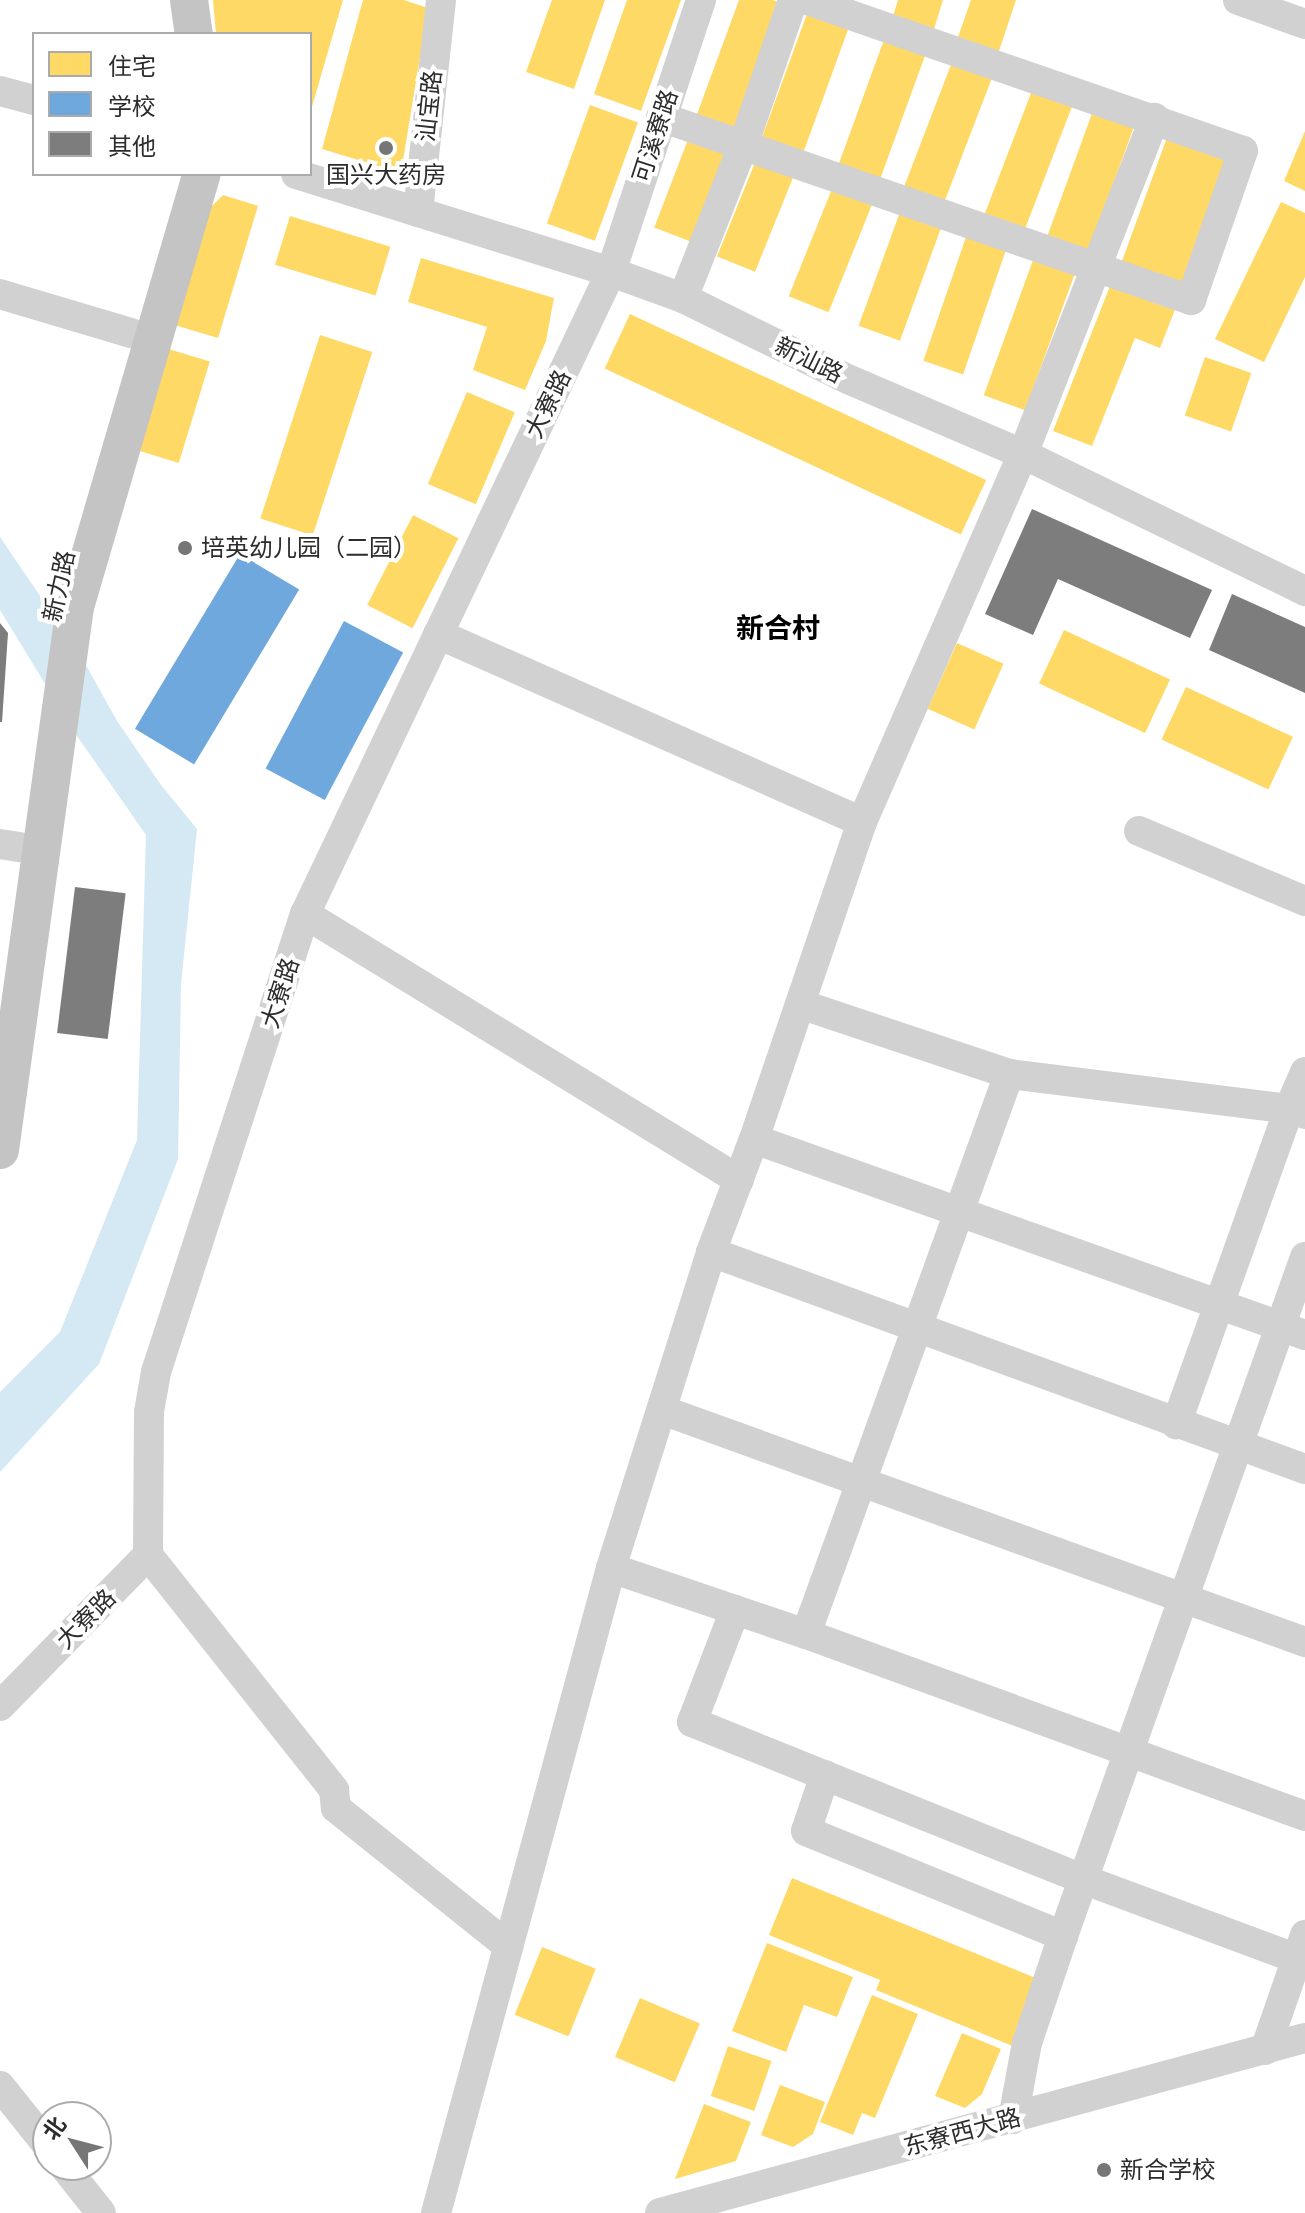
<!DOCTYPE html>
<meta charset="utf-8">
<style>
body{margin:0}
#map{position:relative;width:1305px;height:2213px;overflow:hidden;background:#fff;font-family:"Public Sans","Noto Sans SC",sans-serif}
div>[style]{position:absolute}
[style*='--x']{left:calc(var(--x)*1px);top:calc(var(--y)*1px);width:calc(var(--w)*1px);rotate:calc(var(--a)*1deg)}
.water>*{inset:0;background:#d4e9f3}
.homes>*{inset:0;background:#ffd966;transform-origin:0 0}
.schools>*{inset:0;background:#6fa8dc;transform-origin:0 0}
.building>*{inset:0;background:#7d7d7d;transform-origin:0 0}
.minor>*{height:30px;margin:-15px;padding:0 15px;transform-origin:15px;border-radius:15px;background:#d1d1d1}
.major>*{height:38px;margin:-19px;padding:0 19px;transform-origin:19px;border-radius:19px;background:#c4c4c4}
.dots>*{width:22px;height:22px;translate:-50% -50%;box-sizing:border-box;border:4px solid #fff;border-radius:50%}
span{translate:-50% -50%;white-space:nowrap;text-align:center;line-height:1.15;-webkit-text-stroke:8px #fff;paint-order:stroke}
.street-label{font-size:24px;color:#2c2c2c}
.poi-label{font-size:24px;color:#2c2c2c}
.left{translate:0 -50%;text-align:left}
.quarter-label{font-size:28px;color:#000;font-weight:700}
.legend{position:absolute;left:32px;top:32px;width:280px;height:144px;box-sizing:border-box;background:#fff;border:2px solid #ababab;margin:0;padding:10px 14px;list-style:none;font-size:24px;color:#2c2c2c}
.legend li{display:flex;align-items:center;gap:16px;height:40px}
.legend b{width:40px;border:2px solid #ababab}
.north{position:absolute;left:32px;top:2101px;width:80px;height:80px;box-sizing:border-box;background:#fff;border:2px solid #ababab;border-radius:50%;rotate:306deg;font-size:22px;font-weight:700;line-height:32px;text-align:center;color:#2c2c2c}
.north::after{content:'';display:block;margin:auto;width:28px;height:36px;background:#767676;clip-path:polygon(50% 0,100% 100%,50% 72%,0 100%)}
</style>
<div id="map">
<div class="water">
<i style="clip-path:polygon(0 537px,81px 656px,117px 721px,161px 785px,197px 829px,181px 984px,178px 1159px,99px 1364px,0 1472px,0 1392px,60px 1332px,137px 1140px,146px 835px,77px 736px,0 610px)"></i>
</div>
<div class="homes">
<i style="clip-path:polygon(213px 0,343px 0,311px 110px,310px 34px,216px 34px)"></i>
<i style="clip-path:polygon(363px 0,404px 0,428px 8px,401px 173px,322px 149px)"></i>
<i style="clip-path:polygon(552px 0,605px 0,574px 89px,526px 72px)"></i>
<i style="clip-path:polygon(627px 0,681px 0,641px 111px,594px 94px)"></i>
<i style="clip-path:polygon(739px 0,772px 0,784px 4px,737px 131px,696px 117px)"></i>
<i style="clip-path:polygon(898px 0,943px 0,934px 29px,893px 16px)"></i>
<i style="clip-path:polygon(971px 0,1016px 0,999px 51px,958px 37px)"></i>
<i style="left:808px;top:11px;width:44px;height:135px;rotate:20deg"></i>
<i style="left:885px;top:37px;width:44px;height:135px;rotate:20deg"></i>
<i style="left:952px;top:62px;width:43px;height:135px;rotate:21deg"></i>
<i style="left:1033px;top:88px;width:43px;height:136px;rotate:21deg"></i>
<i style="left:590px;top:105px;width:51px;height:126px;rotate:20deg"></i>
<i style="left:1094px;top:108px;width:44px;height:135px;rotate:20deg"></i>
<i style="clip-path:polygon(1305px 131px,1305px 191px,1284px 181px)"></i>
<i style="left:1169px;top:132px;width:69px;height:143px;rotate:20deg"></i>
<i style="left:689px;top:137px;width:43px;height:97px;rotate:21deg"></i>
<i style="left:756px;top:160px;width:41px;height:104px;rotate:22deg"></i>
<i style="left:834px;top:184px;width:43px;height:121px;rotate:22deg"></i>
<i style="clip-path:polygon(223px 195px,258px 206px,218px 338px,171px 324px,205px 213px)"></i>
<i style="clip-path:polygon(1281px 202px,1305px 213px,1305px 277px,1264px 362px,1215px 339px)"></i>
<i style="left:900px;top:212px;width:44px;height:121px;rotate:20deg"></i>
<i style="left:290px;top:216px;width:105px;height:51px;rotate:17deg"></i>
<i style="left:966px;top:237px;width:42px;height:131px;rotate:19deg"></i>
<i style="clip-path:polygon(421px 258px,554px 298px,546px 341px,525px 390px,473px 370px,487px 327px,408px 302px)"></i>
<i style="left:1033px;top:260px;width:44px;height:144px;rotate:20deg"></i>
<i style="clip-path:polygon(1112px 281px,1176px 307px,1160px 348px,1135px 338px,1092px 446px,1053px 431px)"></i>
<i style="left:630px;top:314px;width:393px;height:60px;rotate:25deg"></i>
<i style="left:320px;top:335px;width:55px;height:193px;rotate:18deg"></i>
<i style="left:162px;top:347px;width:50px;height:106px;rotate:17deg"></i>
<i style="left:1205px;top:357px;width:49px;height:62px;rotate:19deg"></i>
<i style="left:467px;top:392px;width:52px;height:100px;rotate:23deg"></i>
<i style="left:413px;top:515px;width:51px;height:101px;rotate:27deg"></i>
<i style="left:1064px;top:630px;width:117px;height:59px;rotate:25deg"></i>
<i style="left:957px;top:643px;width:51px;height:72px;rotate:24deg"></i>
<i style="left:1186px;top:687px;width:118px;height:58px;rotate:25deg"></i>
<i style="clip-path:polygon(792px 1878px,1043px 1981px,1015px 2047px,876px 1990px,880px 1980px,769px 1935px)"></i>
<i style="clip-path:polygon(767px 1943px,853px 1977px,837px 2017px,804px 2005px,786px 2052px,732px 2031px)"></i>
<i style="left:542px;top:1947px;width:58px;height:73px;rotate:22deg"></i>
<i style="clip-path:polygon(872px 1995px,918px 2014px,875px 2118px,862px 2113px,853px 2135px,820px 2122px)"></i>
<i style="left:640px;top:1998px;width:65px;height:64px;rotate:23deg"></i>
<i style="clip-path:polygon(962px 2033px,1001px 2049px,982px 2094px,965px 2108px,935px 2096px)"></i>
<i style="left:728px;top:2046px;width:46px;height:53px;rotate:19deg"></i>
<i style="clip-path:polygon(780px 2085px,825px 2102px,813px 2134px,793px 2147px,761px 2135px)"></i>
<i style="clip-path:polygon(704px 2104px,751px 2122px,736px 2161px,675px 2179px)"></i>
</div>
<div class="schools">
<i style="left:240px;top:554px;width:69px;height:204px;rotate:31deg"></i>
<i style="left:344px;top:621px;width:67px;height:167px;rotate:28deg"></i>
</div>
<div class="building">
<i style="clip-path:polygon(1032px 509px,1212px 590px,1190px 638px,1058px 579px,1033px 635px,985px 614px)"></i>
<i style="clip-path:polygon(1232px 594px,1305px 627px,1305px 693px,1209px 650px)"></i>
<i style="clip-path:polygon(0 623px,8px 633px,2px 722px,0 722px)"></i>
<i style="left:75px;top:887px;width:51px;height:147px;rotate:7deg"></i>
</div>
<div class="minor">
<i style="--x:1238;--y:0;--w:71;--a:19.7"></i>
<i style="--x:0;--y:91;--w:35;--a:15"></i>
<i style="--x:661;--y:117;--w:561;--a:19.05"></i>
<i style="--x:1191;--y:300;--w:158;--a:-70.8"></i>
<i style="--x:1243;--y:151;--w:461;--a:-160.9"></i>
<i style="--x:296;--y:174;--w:330;--a:17.3"></i>
<i style="--x:611;--y:272;--w:77;--a:19.9"></i>
<i style="--x:683;--y:298;--w:186;--a:26.2"></i>
<i style="--x:850;--y:380;--w:188;--a:23.2"></i>
<i style="--x:1023;--y:454;--w:314;--a:25.9"></i>
<i style="--x:418;--y:212;--w:213;--a:-83.8"></i>
<i style="--x:0;--y:294;--w:137;--a:16.6"></i>
<i style="--x:683;--y:298;--w:167;--a:-68.5"></i>
<i style="--x:744;--y:143;--w:151;--a:-71.1"></i>
<i style="--x:438;--y:634;--w:464;--a:23.9"></i>
<i style="--x:1139;--y:831;--w:180;--a:22.9"></i>
<i style="--x:0;--y:844;--w:20;--a:9"></i>
<i style="--x:305;--y:914;--w:509;--a:31.5"></i>
<i style="--x:800;--y:1004;--w:220;--a:18.5"></i>
<i style="--x:1009;--y:1074;--w:282;--a:7.1"></i>
<i style="--x:1289;--y:1109;--w:335;--a:109.7"></i>
<i style="--x:1305;--y:1072;--w:40;--a:113.4"></i>
<i style="--x:1289;--y:1109;--w:17;--a:17"></i>
<i style="--x:754;--y:1139;--w:585;--a:19.58"></i>
<i style="--x:711;--y:1252;--w:121;--a:-69.2"></i>
<i style="--x:754;--y:1139;--w:335;--a:-71.2"></i>
<i style="--x:862;--y:822;--w:402;--a:-66.4"></i>
<i style="--x:1023;--y:454;--w:361;--a:-68.6"></i>
<i style="--x:662;--y:1410;--w:684;--a:19.84"></i>
<i style="--x:148;--y:1555;--w:300;--a:51.6"></i>
<i style="--x:334;--y:1790;--w:18;--a:84"></i>
<i style="--x:336;--y:1808;--w:221;--a:38.7"></i>
<i style="--x:611;--y:1568;--w:206;--a:18.7"></i>
<i style="--x:806;--y:1634;--w:531;--a:20.04"></i>
<i style="--x:735;--y:1610;--w:120;--a:111"></i>
<i style="--x:692;--y:1722;--w:424;--a:21.9"></i>
<i style="--x:1085;--y:1880;--w:226;--a:20.4"></i>
<i style="--x:806;--y:1634;--w:596;--a:-70.07"></i>
<i style="--x:0;--y:1706;--w:211;--a:-45.6"></i>
<i style="--x:148;--y:1555;--w:143;--a:-89.6"></i>
<i style="--x:149;--y:1412;--w:41;--a:-80.1"></i>
<i style="--x:156;--y:1372;--w:482;--a:-72"></i>
<i style="--x:305;--y:914;--w:711;--a:-64.52"></i>
<i style="--x:611;--y:272;--w:287;--a:-71.7"></i>
<i style="--x:825;--y:1775;--w:59;--a:108.7"></i>
<i style="--x:806;--y:1831;--w:278;--a:22.2"></i>
<i style="--x:1265;--y:2050;--w:122;--a:-70.8"></i>
<i style="--x:0;--y:2086;--w:77;--a:51.3"></i>
<i style="--x:1013;--y:2119;--w:77;--a:-79.6"></i>
<i style="--x:1027;--y:2043;--w:113;--a:-71.4"></i>
<i style="--x:1063;--y:1936;--w:721;--a:-70.38"></i>
<i style="--x:63;--y:2165;--w:61;--a:51.6"></i>
<i style="--x:436;--y:2213;--w:668;--a:-74.82"></i>
<i style="--x:611;--y:1568;--w:331;--a:-72.4"></i>
<i style="--x:711;--y:1252;--w:632;--a:20.07"></i>
<i style="--x:660;--y:2213;--w:668;--a:-15.18"></i>
</div>
<div class="major">
<i style="--x:189;--y:0;--w:34;--a:82"></i>
<i style="--x:0;--y:1150;--w:548;--a:-82.14"></i>
<i style="--x:75;--y:607;--w:451;--a:-73.7"></i>
</div>
<div class="dots">
<i style="left:386px;top:148px;background:#767676"></i>
<i style="left:185px;top:548px;background:#767676"></i>
<i style="left:1104px;top:2170px;background:#767676"></i>
</div>
<div class="street-label">
<span style="left:429px;top:106px;rotate:-84deg">汕宝路</span>
<span style="left:655px;top:136px;rotate:-72deg">可溪寮路</span>
<span style="left:809px;top:360px;rotate:26deg">新汕路</span>
<span style="left:548px;top:404px;rotate:-64deg">大寮路</span>
<span style="left:59px;top:586px;rotate:-78deg">新力路</span>
<span style="left:280px;top:993px;rotate:-72deg">大寮路</span>
<span style="left:86px;top:1619px;rotate:-45deg">大寮路</span>
<span style="left:962px;top:2132px;rotate:-15deg">东寮西大路</span>
</div>
<div class="poi-label">
<span style="left:386px;top:175px">国兴大药房</span>
<span class="left" style="left:201px;top:548px">培英幼儿园（二园）</span>
<span class="left" style="left:1120px;top:2170px">新合学校</span>
</div>
<div class="quarter-label">
<span style="left:778px;top:628px">新合村</span>
</div>
<ul class="legend">
<li><b style="height:22px;background:#ffd966"></b>住宅</li>
<li><b style="height:22px;background:#6fa8dc"></b>学校</li>
<li><b style="height:22px;background:#7d7d7d"></b>其他</li>
</ul>
<div class="north">北</div>
</div>
